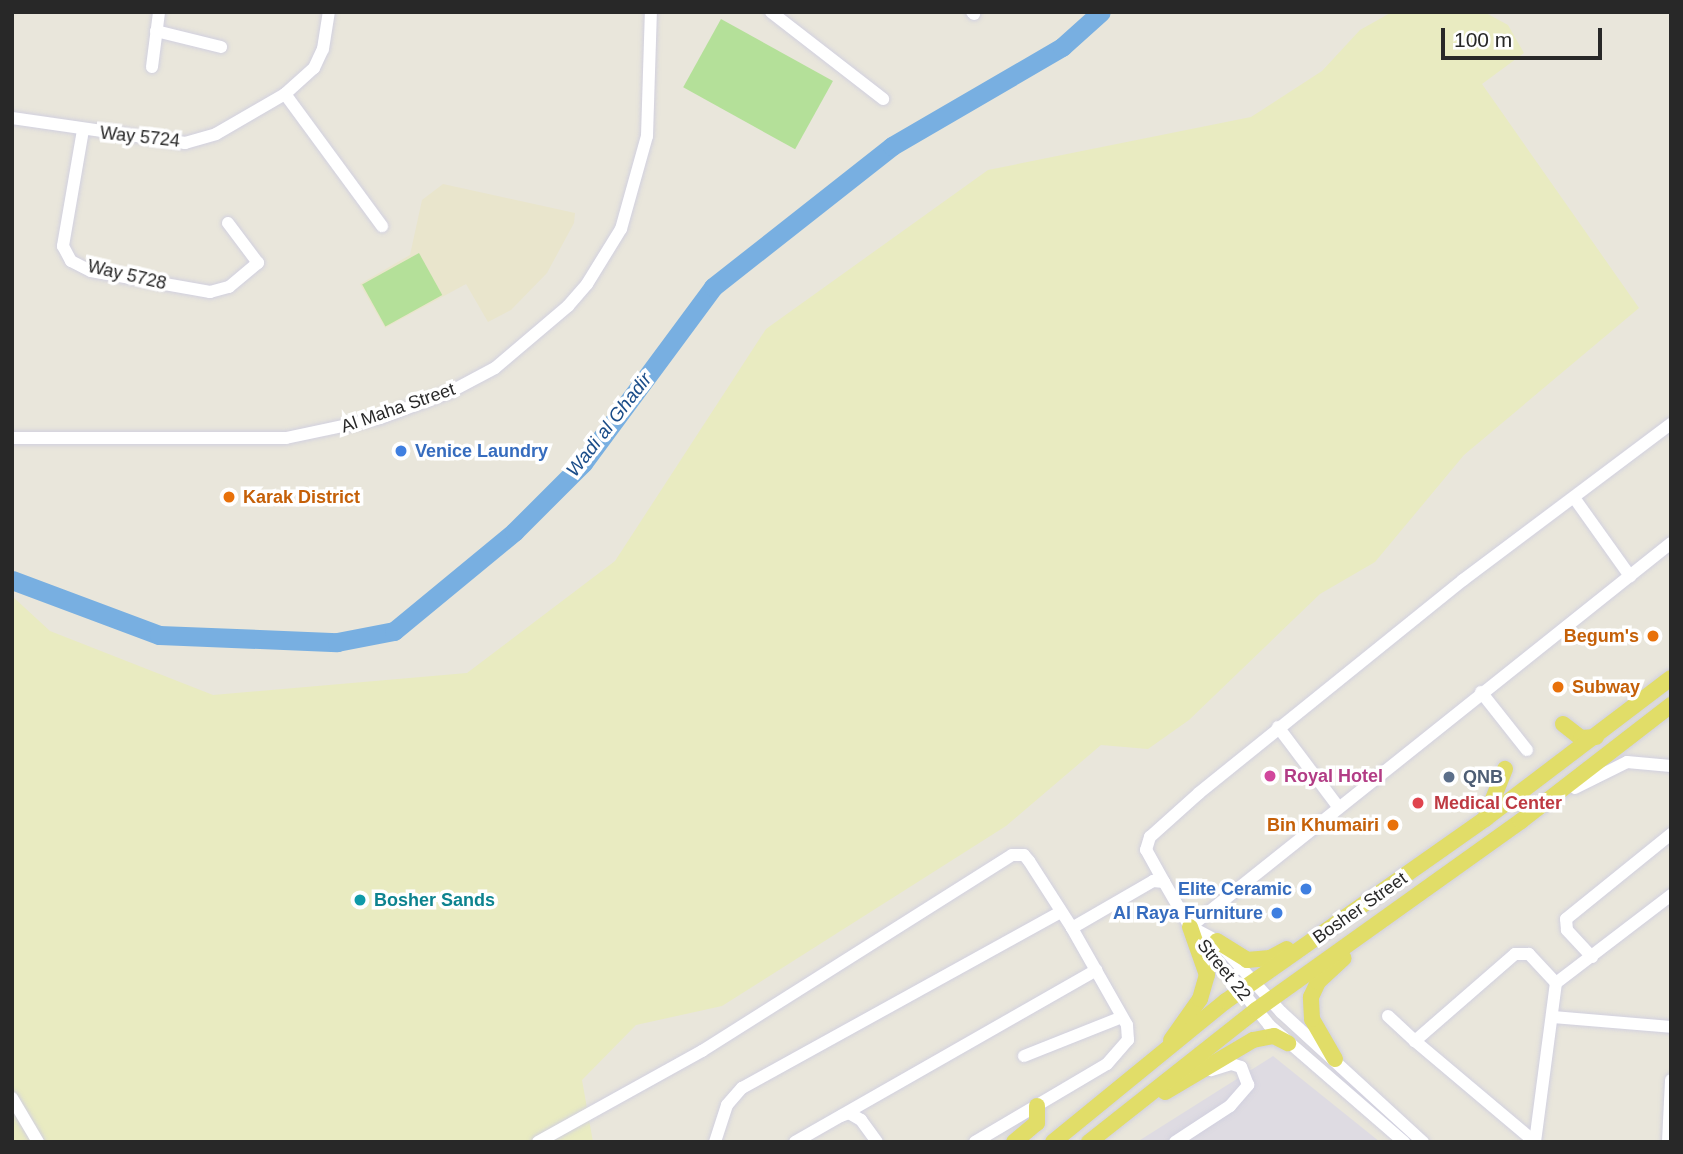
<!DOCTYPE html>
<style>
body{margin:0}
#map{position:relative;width:1683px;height:1154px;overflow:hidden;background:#e9e6db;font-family:Arial,sans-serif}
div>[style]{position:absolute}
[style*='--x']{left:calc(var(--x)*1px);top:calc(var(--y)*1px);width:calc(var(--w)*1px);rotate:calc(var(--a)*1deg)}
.industrial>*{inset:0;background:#dedbe2}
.education>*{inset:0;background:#e9e5cc}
.sand>*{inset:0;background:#e9ebc1}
.pitch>*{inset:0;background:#b4e099;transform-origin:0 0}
.river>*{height:19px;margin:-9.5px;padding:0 9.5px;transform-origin:9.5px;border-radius:9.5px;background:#78afe1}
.roads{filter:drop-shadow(0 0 2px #d1d0df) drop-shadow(0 0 2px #d1d0df)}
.minor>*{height:12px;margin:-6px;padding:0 6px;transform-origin:6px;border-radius:6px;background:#fff}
.major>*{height:16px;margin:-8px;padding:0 8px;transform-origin:8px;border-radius:8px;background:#e1dd68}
.dots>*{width:19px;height:19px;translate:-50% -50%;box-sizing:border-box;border:4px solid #fff;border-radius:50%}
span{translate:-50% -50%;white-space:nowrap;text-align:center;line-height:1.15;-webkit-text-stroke:7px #fff;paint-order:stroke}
.street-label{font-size:18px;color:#282828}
.shop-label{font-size:18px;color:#366cbe;font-weight:700}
.left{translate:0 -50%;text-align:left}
.right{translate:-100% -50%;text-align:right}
.food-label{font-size:18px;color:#c56008;font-weight:700}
.hotel-label{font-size:18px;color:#b23c85;font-weight:700}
.service-label{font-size:18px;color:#4e5e75;font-weight:700}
.health-label{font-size:18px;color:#be3a42;font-weight:700}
.culture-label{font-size:18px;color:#0d838f;font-weight:700}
.water-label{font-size:19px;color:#1b4d89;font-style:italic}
.frame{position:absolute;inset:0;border:14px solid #282828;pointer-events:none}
.scale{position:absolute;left:1441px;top:28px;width:161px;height:32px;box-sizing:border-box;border:4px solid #282828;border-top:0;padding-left:9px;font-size:21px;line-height:24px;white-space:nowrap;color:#282828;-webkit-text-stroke:5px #fff;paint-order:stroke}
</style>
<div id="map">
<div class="industrial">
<i style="clip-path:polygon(1273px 1056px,1380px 1142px,1137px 1142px)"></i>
</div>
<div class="education">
<i style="clip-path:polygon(443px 184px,575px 213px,574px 223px,547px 273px,511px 310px,488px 322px,466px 284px,385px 328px,360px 284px,410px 255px,422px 200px)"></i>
</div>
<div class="sand">
<i style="clip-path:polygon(1392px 12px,1484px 12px,1508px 25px,1524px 53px,1482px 84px,1639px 308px,1464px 455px,1375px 562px,1320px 594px,1189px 720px,1148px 749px,1101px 745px,1006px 826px,722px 1006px,636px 1025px,582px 1080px,593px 1142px,12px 1142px,12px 596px,50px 631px,213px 695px,467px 673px,615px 561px,766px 329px,988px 170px,1251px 117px,1322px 71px,1360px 30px)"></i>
</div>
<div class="pitch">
<i style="left:721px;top:19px;width:128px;height:78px;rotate:29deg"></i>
<i style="left:419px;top:253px;width:48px;height:65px;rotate:61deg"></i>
</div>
<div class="river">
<i style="--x:12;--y:580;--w:157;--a:20.5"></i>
<i style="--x:159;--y:635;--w:178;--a:2.3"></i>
<i style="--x:337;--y:642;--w:58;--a:-10.9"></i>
<i style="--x:394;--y:631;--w:156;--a:-39.5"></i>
<i style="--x:514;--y:532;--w:98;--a:-45"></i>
<i style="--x:583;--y:463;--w:219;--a:-53.5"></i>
<i style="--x:713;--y:287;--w:228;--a:-38.2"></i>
<i style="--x:892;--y:146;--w:197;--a:-30.2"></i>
<i style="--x:1062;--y:47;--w:52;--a:-41.9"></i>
</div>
<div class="roads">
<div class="minor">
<i style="--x:771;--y:12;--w:142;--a:37.8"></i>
<i style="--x:972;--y:12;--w:3;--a:45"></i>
<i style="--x:156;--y:31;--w:67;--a:13.8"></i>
<i style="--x:152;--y:67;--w:55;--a:-82.7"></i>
<i style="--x:285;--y:94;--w:164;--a:53.7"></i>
<i style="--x:12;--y:118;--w:175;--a:8.2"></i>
<i style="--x:185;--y:143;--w:32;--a:-16"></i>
<i style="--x:216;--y:134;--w:80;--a:-30.1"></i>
<i style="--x:285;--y:94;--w:39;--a:-42"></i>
<i style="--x:314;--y:68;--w:21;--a:-65"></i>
<i style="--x:323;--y:49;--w:37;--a:-81"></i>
<i style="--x:83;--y:130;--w:118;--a:99.8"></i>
<i style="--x:63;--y:246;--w:17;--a:62"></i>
<i style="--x:71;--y:261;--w:22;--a:27"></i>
<i style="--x:91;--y:271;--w:121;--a:10"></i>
<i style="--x:210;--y:292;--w:20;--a:-15"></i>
<i style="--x:229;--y:287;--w:38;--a:-40"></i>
<i style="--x:258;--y:263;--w:50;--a:-126.9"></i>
<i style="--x:12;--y:438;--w:274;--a:0"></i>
<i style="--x:286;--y:438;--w:96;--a:-12"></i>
<i style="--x:380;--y:418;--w:72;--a:-20.2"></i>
<i style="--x:448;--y:393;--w:53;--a:-28"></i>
<i style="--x:495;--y:368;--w:96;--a:-40.3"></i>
<i style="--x:568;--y:306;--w:29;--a:-49"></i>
<i style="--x:587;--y:284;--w:65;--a:-58.3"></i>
<i style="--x:621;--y:229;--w:97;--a:-74.4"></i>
<i style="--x:647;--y:136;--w:124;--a:-88.2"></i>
<i style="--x:1575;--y:499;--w:95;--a:54.5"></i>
<i style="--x:1481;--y:692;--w:74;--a:51.6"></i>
<i style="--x:1278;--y:727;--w:101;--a:53"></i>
<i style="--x:1575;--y:788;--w:58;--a:-26.6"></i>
<i style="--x:1627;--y:762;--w:44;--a:5.2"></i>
<i style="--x:1164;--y:882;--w:37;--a:-119"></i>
<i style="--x:1146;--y:850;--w:14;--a:-73"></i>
<i style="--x:1150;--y:837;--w:66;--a:-41.9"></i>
<i style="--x:1199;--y:793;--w:339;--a:-38.9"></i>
<i style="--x:1463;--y:580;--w:260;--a:-36.9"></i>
<i style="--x:1190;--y:927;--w:615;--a:-38.6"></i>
<i style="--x:1193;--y:928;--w:27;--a:28"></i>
<i style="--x:1217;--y:941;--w:96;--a:48"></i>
<i style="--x:1281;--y:1012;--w:193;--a:42.5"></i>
<i style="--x:1592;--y:957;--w:37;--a:-133"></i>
<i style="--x:1567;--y:930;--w:11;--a:-95"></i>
<i style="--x:1566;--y:919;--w:135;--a:-39"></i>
<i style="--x:1556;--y:983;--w:145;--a:-37.4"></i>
<i style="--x:1388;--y:1016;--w:37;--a:43"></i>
<i style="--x:1415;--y:1041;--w:157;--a:40.1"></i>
<i style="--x:1535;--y:1142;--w:160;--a:-82.5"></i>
<i style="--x:1556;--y:983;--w:40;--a:-133"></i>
<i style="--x:1529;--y:954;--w:14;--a:180"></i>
<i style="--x:1515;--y:954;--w:133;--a:139"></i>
<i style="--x:1553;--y:1017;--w:118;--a:4.8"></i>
<i style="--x:1024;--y:1056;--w:105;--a:-21.7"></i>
<i style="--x:12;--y:1098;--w:51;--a:59.4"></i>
<i style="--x:841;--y:1116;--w:9;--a:-21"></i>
<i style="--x:849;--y:1113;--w:14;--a:30"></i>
<i style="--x:861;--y:1120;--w:27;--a:54"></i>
<i style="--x:538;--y:1142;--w:188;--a:-29"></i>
<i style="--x:702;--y:1051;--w:367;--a:-32.3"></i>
<i style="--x:1012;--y:855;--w:12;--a:0"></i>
<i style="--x:1024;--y:855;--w:8;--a:50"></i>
<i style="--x:1029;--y:861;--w:80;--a:57.3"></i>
<i style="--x:715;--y:1142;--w:39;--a:-72"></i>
<i style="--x:727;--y:1105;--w:23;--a:-49"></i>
<i style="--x:742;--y:1088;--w:364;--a:-28.9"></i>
<i style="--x:795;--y:1142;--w:347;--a:-29.7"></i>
<i style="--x:975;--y:1142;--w:153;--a:-30.6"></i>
<i style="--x:1107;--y:1064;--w:32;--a:-49"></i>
<i style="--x:1128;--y:1040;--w:15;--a:-94"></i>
<i style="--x:1127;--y:1025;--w:112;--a:-119.6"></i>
<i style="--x:1072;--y:928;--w:94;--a:-30.1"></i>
<i style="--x:1153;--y:881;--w:11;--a:5"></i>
<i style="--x:1164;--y:882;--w:52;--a:60"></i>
<i style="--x:1190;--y:927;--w:126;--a:51.1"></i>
<i style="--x:1269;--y:1025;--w:179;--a:40.9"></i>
<i style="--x:1175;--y:1142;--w:66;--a:-33.2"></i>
<i style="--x:1230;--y:1106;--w:28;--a:-49"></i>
<i style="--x:1248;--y:1085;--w:19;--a:-111"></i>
<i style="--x:1241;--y:1067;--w:10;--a:-163"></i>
<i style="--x:1231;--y:1064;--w:21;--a:163"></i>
<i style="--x:1668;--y:1142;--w:62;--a:-87.2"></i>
</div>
<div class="major">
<i style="--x:1563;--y:724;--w:23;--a:38"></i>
<i style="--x:1581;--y:738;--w:15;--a:-4"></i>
<i style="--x:1485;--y:819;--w:54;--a:-68.2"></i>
<i style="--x:1217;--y:941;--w:36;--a:32"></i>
<i style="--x:1247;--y:960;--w:23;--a:-5"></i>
<i style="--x:1270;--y:958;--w:19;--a:-28"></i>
<i style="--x:1171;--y:1040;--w:50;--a:-54.7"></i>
<i style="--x:1200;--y:999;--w:25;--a:-74"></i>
<i style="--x:1207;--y:975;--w:51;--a:-109.5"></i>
<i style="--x:1335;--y:1059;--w:46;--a:-119.9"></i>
<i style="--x:1312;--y:1019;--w:22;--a:-93"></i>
<i style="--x:1311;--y:997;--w:17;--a:-65"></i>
<i style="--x:1318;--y:982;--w:35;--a:-43"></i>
<i style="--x:1165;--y:1092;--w:102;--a:-30.6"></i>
<i style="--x:1253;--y:1040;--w:21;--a:-11"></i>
<i style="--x:1274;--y:1036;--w:16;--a:27"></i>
<i style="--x:1014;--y:1142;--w:30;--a:-40"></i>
<i style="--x:1037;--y:1123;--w:17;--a:-90"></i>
<i style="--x:1053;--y:1142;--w:223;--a:-39.2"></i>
<i style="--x:1226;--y:1001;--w:317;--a:-35.1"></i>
<i style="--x:1485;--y:819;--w:233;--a:-37.2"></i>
<i style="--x:1089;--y:1142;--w:213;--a:-38.3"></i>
<i style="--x:1256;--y:1010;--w:325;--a:-35.5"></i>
<i style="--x:1521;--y:821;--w:190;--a:-37.7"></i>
</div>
</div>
<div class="dots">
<i style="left:401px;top:451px;background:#3f7fe0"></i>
<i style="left:229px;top:497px;background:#e8710a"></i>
<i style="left:1653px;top:636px;background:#e8710a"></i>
<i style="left:1558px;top:687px;background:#e8710a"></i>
<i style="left:1270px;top:776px;background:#d1479c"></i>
<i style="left:1449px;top:777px;background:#5c6f8a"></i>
<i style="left:1418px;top:803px;background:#e0444e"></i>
<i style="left:1393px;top:825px;background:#e8710a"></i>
<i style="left:1306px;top:889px;background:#3f7fe0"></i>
<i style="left:360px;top:900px;background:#0f9aa8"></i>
<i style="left:1277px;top:913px;background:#3f7fe0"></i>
</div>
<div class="street-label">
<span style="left:140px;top:137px;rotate:6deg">Way 5724</span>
<span style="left:127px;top:275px;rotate:13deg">Way 5728</span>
<span style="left:398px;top:408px;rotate:-19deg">Al Maha Street</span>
<span style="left:1360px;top:908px;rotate:-35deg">Bosher Street</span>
<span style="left:1224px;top:970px;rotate:51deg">Street 22</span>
</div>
<div class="shop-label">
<span class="left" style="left:415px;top:451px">Venice Laundry</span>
<span class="right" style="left:1292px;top:889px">Elite Ceramic</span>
<span class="right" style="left:1263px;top:913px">Al Raya Furniture</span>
</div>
<div class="food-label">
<span class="left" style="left:243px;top:497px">Karak District</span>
<span class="right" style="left:1639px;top:636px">Begum's</span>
<span class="left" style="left:1572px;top:687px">Subway</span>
<span class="right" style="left:1379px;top:825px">Bin Khumairi</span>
</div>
<div class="hotel-label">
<span class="left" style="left:1284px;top:776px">Royal Hotel</span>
</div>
<div class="service-label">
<span class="left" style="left:1463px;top:777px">QNB</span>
</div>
<div class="health-label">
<span class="left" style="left:1434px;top:803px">Medical Center</span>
</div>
<div class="culture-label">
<span class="left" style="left:374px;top:900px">Bosher Sands</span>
</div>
<div class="water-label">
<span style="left:609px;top:425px;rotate:-52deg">Wadi al Ghadir</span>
</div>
<div class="frame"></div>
<div class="scale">100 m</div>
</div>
